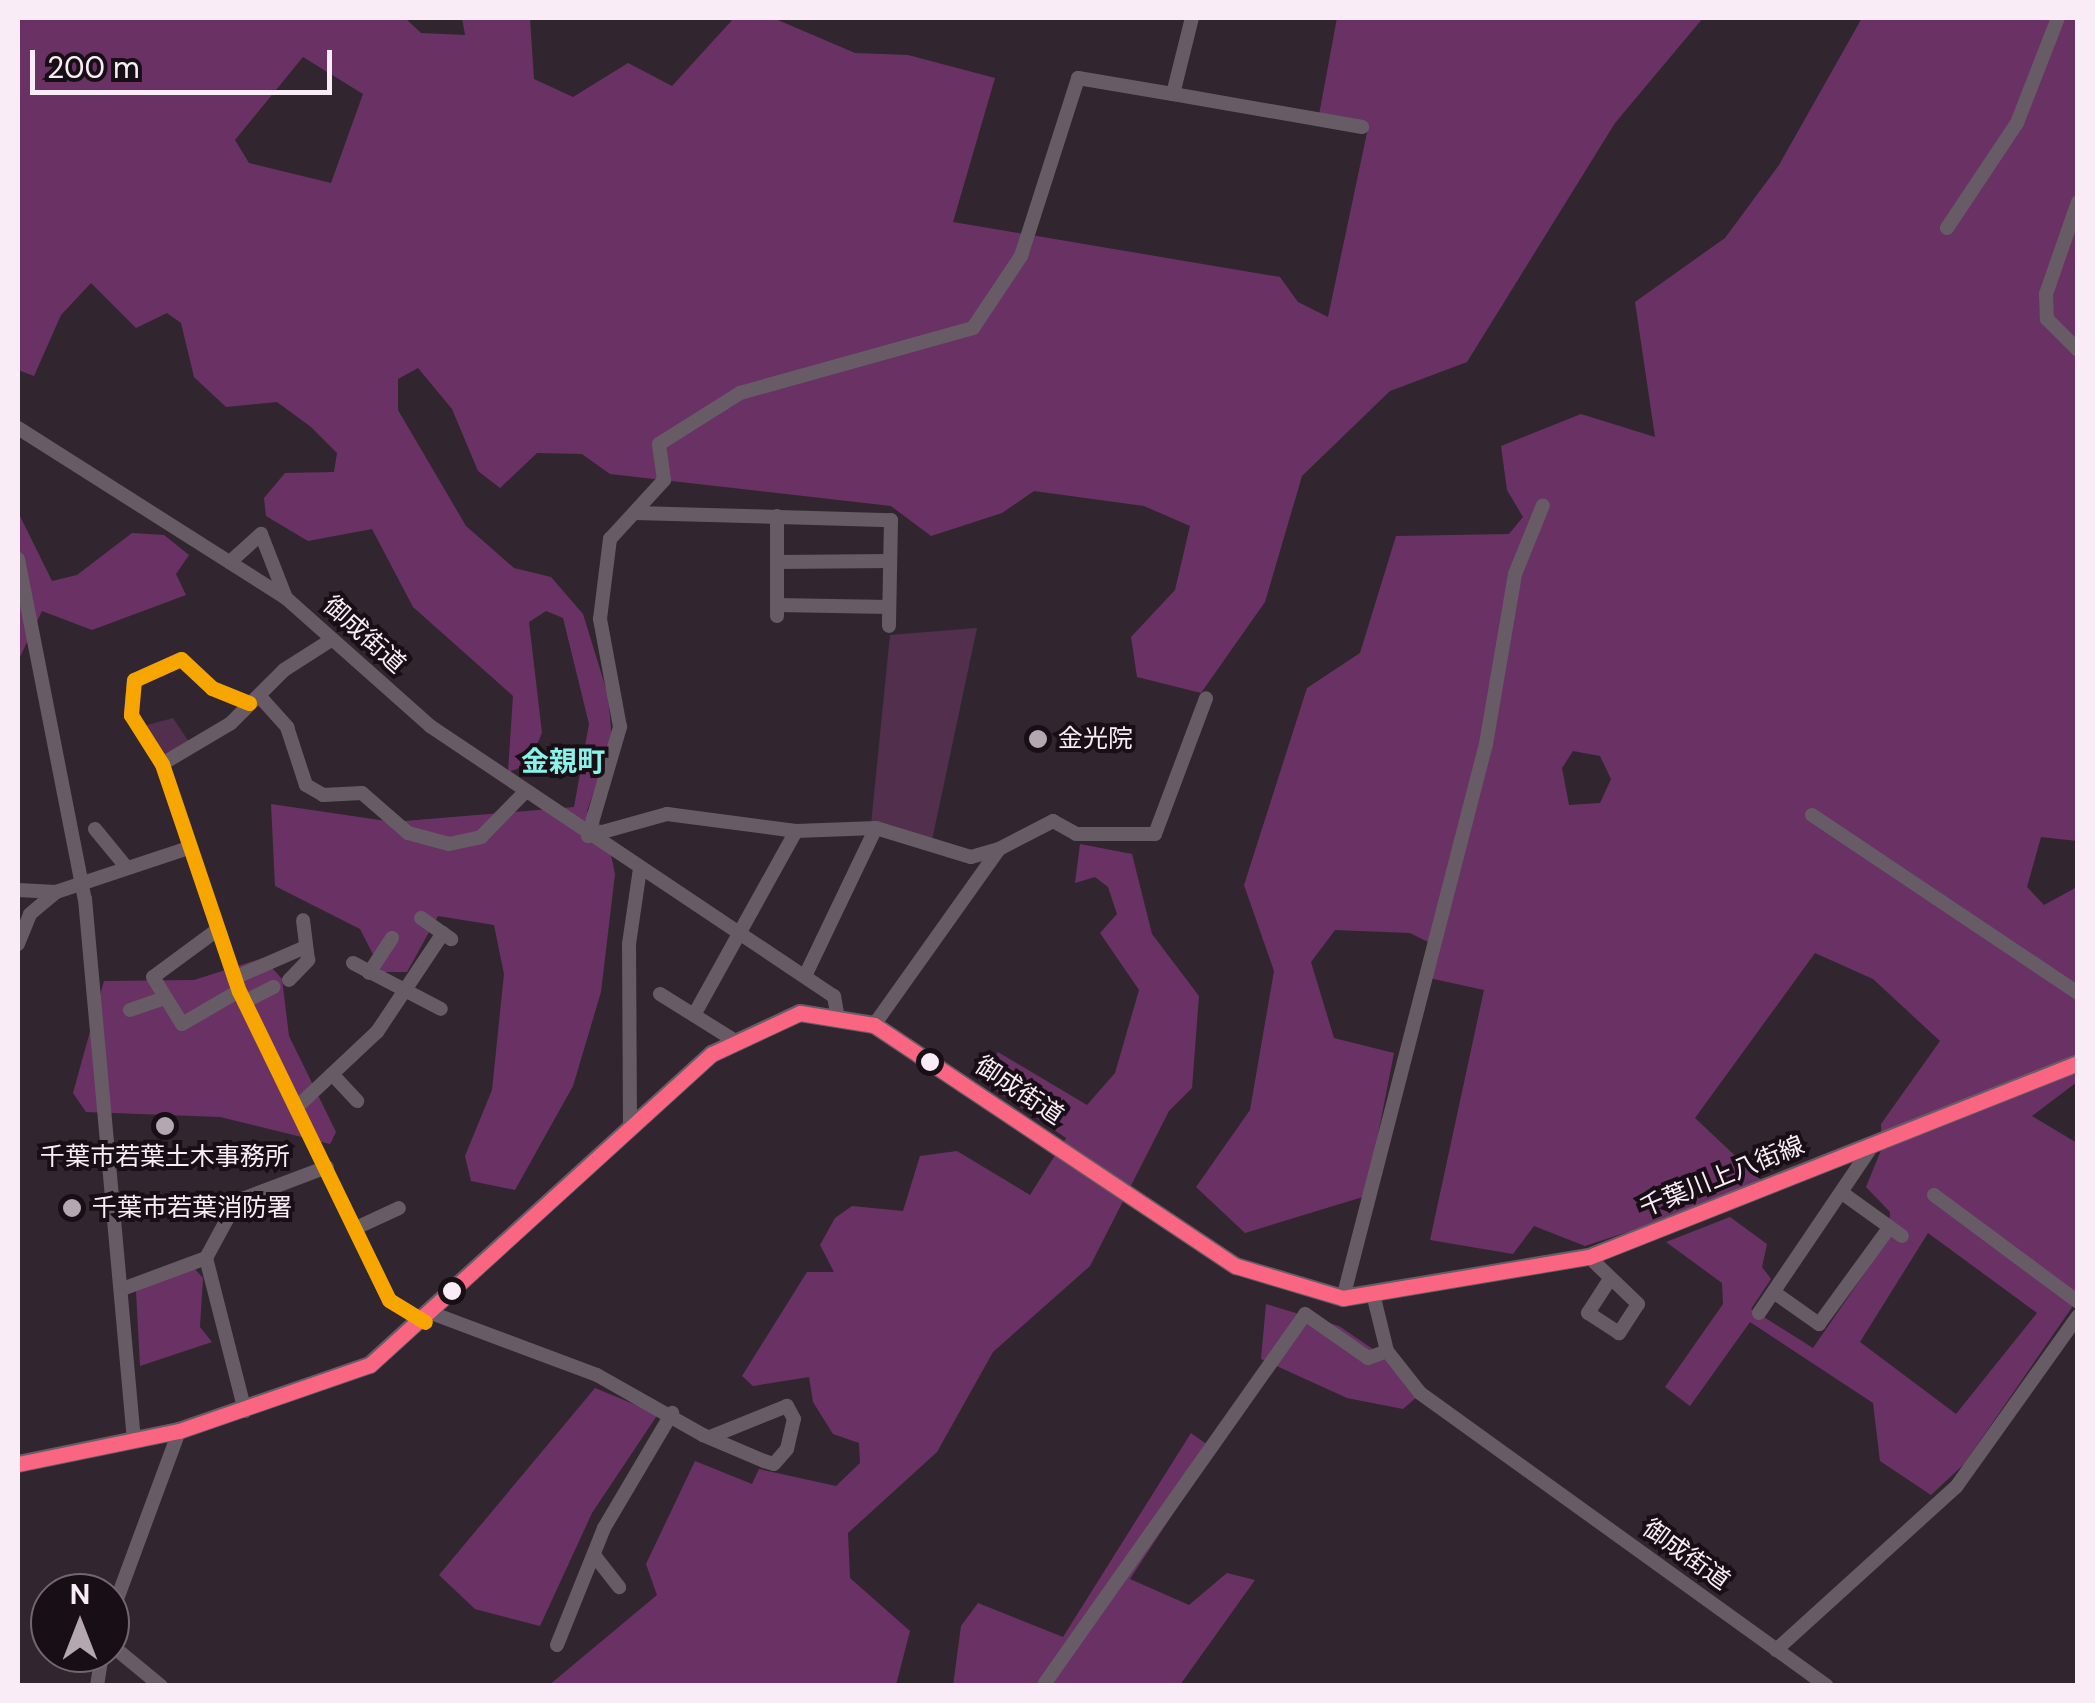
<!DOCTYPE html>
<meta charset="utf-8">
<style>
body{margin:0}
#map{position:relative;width:2095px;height:1703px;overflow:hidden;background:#312630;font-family:"DM Sans","Noto Sans JP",sans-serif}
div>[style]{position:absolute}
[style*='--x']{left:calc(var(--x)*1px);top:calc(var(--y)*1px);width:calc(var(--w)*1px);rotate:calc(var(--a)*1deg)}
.green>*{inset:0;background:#532f4e}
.forest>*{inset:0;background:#6a3264}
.minor>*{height:14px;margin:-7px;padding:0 7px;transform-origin:7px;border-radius:7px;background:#675c66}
.major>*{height:18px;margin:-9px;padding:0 9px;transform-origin:9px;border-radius:9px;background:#695c67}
.bus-1>*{height:15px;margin:-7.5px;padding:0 7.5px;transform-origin:7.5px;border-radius:7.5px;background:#fa6682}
.bus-2>*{height:15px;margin:-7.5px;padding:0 7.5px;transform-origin:7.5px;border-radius:7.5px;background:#f7a600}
.dots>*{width:28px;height:28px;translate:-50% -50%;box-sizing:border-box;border:5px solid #180f16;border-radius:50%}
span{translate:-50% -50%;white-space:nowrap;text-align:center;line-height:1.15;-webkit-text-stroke:8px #180f16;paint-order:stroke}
.street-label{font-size:25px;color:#faecf7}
.poi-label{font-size:25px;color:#faecf7}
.left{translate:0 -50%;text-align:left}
.neighbourhood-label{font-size:28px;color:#89f3e9;font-weight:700}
.frame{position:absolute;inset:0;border:20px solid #faecf7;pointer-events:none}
.north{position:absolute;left:30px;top:1573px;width:100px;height:100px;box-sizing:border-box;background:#180f16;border:2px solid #726770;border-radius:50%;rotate:0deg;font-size:28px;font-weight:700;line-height:40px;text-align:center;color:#faecf7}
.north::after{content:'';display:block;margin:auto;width:35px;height:45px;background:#b4a7b1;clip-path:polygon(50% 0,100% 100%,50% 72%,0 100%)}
.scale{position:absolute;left:30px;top:50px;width:302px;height:45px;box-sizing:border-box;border:5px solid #faecf7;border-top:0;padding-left:12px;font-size:30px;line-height:35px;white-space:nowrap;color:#faecf7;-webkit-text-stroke:8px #180f16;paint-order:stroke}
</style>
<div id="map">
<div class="green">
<i style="clip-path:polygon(977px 628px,932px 840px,871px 825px,890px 635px)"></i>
<i style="clip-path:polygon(173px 718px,191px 745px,162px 761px,140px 727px)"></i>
</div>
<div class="forest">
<i style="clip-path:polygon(evenodd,18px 18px,405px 18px,421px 33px,465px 35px,462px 18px,530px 18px,534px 79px,573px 97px,628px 63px,672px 86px,734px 18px,773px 18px,855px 53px,908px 55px,995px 78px,953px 222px,1280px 277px,1298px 302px,1328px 317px,1368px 128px,1319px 115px,1337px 18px,1703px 18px,1615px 123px,1467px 362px,1390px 391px,1302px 476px,1265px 602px,1201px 693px,1137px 677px,1131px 637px,1175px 590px,1190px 526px,1144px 506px,1034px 491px,1002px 513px,931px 536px,891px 506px,610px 474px,582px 454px,537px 453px,500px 488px,478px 471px,452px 409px,418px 368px,398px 379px,398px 410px,466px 526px,514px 568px,551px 577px,583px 614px,608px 695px,612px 740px,587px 811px,606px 830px,615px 874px,601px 992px,573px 1086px,515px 1190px,471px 1181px,465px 1156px,492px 1090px,504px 974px,494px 925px,438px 916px,407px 972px,382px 972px,360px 929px,275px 886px,271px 804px,393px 822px,574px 807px,589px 724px,563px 618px,546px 611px,529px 622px,542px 733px,528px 765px,508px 772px,513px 696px,413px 607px,372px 529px,308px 541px,266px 516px,264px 498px,285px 473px,334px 472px,337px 453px,311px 427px,277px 402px,226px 407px,194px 377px,181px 323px,167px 313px,136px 328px,91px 283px,61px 315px,34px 376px,18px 370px,18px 18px,303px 57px,363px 94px,331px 183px,249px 163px,235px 140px,303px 57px)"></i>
<i style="clip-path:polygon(evenodd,1862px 18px,2077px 18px,2077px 841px,2041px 837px,2027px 887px,2044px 905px,2077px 887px,2077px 1082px,2032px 1116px,2077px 1143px,2077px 1300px,1964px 1464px,1931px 1495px,1880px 1461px,1873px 1403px,1750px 1322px,1690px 1406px,1665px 1387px,1723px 1304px,1722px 1283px,1666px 1242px,1730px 1217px,1767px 1244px,1762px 1267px,1771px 1279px,1751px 1309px,1813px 1348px,1889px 1238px,1890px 1212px,1866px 1187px,1882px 1148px,1881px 1124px,1940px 1041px,1873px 979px,1815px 953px,1695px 1118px,1762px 1181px,1661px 1221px,1585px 1246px,1534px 1226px,1513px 1254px,1430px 1240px,1484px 990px,1429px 978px,1436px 946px,1410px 933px,1335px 930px,1311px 962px,1334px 1038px,1394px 1053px,1366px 1196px,1245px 1233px,1196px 1187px,1250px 1110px,1274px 971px,1244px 885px,1307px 688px,1360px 653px,1396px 536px,1509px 534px,1523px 517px,1507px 490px,1501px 446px,1581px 414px,1655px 437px,1635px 302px,1725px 238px,1779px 165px,1862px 18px,1573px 751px,1600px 756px,1611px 779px,1600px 803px,1569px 805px,1562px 768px,1573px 751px,1862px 18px,1928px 1233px,2037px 1313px,1956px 1414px,1860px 1342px,1928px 1233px)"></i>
<i style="clip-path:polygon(18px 512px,52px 581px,77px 575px,132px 533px,164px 535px,189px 555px,176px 574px,186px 595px,92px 630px,42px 611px,18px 661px)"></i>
<i style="clip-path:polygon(1080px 844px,1132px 854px,1152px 934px,1199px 996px,1192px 1088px,1169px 1111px,1090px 1266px,993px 1352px,937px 1452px,848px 1533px,850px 1578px,910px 1631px,896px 1685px,548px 1686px,657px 1595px,646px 1564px,695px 1461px,752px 1484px,759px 1469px,836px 1486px,860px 1463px,859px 1443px,833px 1434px,813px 1402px,809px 1377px,753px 1386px,742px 1376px,807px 1272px,834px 1272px,820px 1245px,835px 1218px,852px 1206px,903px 1211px,920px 1156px,957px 1151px,1030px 1195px,1066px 1138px,982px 1081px,998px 1052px,1087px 1105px,1115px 1073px,1139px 990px,1100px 933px,1117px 914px,1108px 887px,1095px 877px,1075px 883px)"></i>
<i style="clip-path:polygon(263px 958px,282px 979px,289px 1036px,336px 1132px,330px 1144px,220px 1117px,86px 1112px,73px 1093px,104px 981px,194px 980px)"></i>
<i style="clip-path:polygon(194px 1268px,203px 1278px,200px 1327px,212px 1342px,140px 1366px,136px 1291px)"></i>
<i style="clip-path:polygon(1266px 1304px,1339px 1326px,1414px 1377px,1418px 1396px,1403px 1409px,1347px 1398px,1261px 1359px)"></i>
<i style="clip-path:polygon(595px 1388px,658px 1414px,592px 1513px,540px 1626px,475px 1609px,439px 1575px)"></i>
<i style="clip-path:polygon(1191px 1433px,1215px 1450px,1130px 1579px,1189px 1605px,1227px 1573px,1255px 1580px,1180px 1685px,953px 1686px,961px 1626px,978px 1603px,1063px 1637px)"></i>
</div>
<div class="minor">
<i style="--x:1173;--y:94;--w:192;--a:9.9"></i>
<i style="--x:2078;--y:202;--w:97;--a:109.2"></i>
<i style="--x:2046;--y:294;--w:25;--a:88"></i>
<i style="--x:2047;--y:319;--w:44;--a:45"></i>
<i style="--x:1947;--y:228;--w:126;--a:-56.3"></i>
<i style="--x:2017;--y:123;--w:113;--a:-68.7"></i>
<i style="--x:18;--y:428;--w:317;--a:32.4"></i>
<i style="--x:286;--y:598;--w:193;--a:41.6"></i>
<i style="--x:430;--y:726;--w:486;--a:33.8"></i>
<i style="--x:834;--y:996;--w:17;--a:80"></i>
<i style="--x:635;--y:513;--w:256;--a:1.6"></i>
<i style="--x:891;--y:520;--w:106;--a:91.1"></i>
<i style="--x:777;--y:516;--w:100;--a:90"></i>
<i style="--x:18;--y:559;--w:347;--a:78.9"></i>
<i style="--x:85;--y:899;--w:544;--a:84.83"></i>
<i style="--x:230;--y:562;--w:42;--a:-42.1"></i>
<i style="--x:261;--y:534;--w:69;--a:68.7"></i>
<i style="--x:777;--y:562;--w:113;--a:-0.5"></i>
<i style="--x:777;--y:605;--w:112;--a:1"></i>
<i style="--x:262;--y:699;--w:38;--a:48"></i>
<i style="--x:287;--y:727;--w:61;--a:71.9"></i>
<i style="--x:306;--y:785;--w:20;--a:30"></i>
<i style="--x:323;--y:795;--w:39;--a:-3"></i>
<i style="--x:362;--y:793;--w:61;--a:41"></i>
<i style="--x:408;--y:833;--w:42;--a:15"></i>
<i style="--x:449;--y:844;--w:33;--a:-12"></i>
<i style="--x:481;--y:837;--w:60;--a:-45.7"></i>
<i style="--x:249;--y:703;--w:40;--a:-158"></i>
<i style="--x:212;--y:688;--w:42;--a:-136.9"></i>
<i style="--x:181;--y:659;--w:51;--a:155.9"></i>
<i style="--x:134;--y:680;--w:35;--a:95"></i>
<i style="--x:131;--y:715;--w:58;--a:57.7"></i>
<i style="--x:162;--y:764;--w:240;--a:71.3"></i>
<i style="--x:239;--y:991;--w:343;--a:64.1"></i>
<i style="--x:389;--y:1300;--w:42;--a:31.4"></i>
<i style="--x:162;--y:764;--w:80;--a:-30.7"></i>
<i style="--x:231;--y:723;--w:75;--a:-45"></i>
<i style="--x:284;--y:670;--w:56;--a:-32.6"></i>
<i style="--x:1812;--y:815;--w:320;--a:33.8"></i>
<i style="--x:95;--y:829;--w:50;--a:50.6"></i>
<i style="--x:588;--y:836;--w:114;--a:-73.6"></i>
<i style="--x:620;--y:727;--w:110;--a:-100.5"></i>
<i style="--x:600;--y:619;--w:81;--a:-82.9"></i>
<i style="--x:610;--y:539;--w:80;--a:-47.5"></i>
<i style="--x:664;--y:480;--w:36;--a:-98"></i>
<i style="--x:659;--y:444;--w:96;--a:-32.2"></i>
<i style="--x:740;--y:393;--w:242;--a:-15.6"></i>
<i style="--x:973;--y:328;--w:87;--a:-56.3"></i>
<i style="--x:1021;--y:256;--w:187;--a:-72.2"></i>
<i style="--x:1078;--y:78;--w:96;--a:9.6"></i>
<i style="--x:1173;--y:94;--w:78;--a:-76"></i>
<i style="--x:588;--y:836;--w:82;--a:-15.6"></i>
<i style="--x:667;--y:814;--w:130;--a:7.5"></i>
<i style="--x:796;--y:831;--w:80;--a:-2.1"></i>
<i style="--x:876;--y:828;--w:99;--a:17"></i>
<i style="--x:971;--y:857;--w:29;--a:-16"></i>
<i style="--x:18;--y:890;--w:38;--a:3"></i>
<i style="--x:421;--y:918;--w:37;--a:35"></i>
<i style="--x:217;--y:930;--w:79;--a:143.7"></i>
<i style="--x:153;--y:977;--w:55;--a:58.3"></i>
<i style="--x:182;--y:1024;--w:66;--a:-30.1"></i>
<i style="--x:18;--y:944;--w:32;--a:-68"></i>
<i style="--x:30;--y:914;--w:34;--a:-40"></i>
<i style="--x:56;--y:892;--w:136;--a:-18.4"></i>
<i style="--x:353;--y:963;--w:99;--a:27.6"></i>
<i style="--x:369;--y:973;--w:42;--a:-56.7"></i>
<i style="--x:805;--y:976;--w:164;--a:-64.4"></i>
<i style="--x:234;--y:978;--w:75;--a:-23.5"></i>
<i style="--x:289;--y:980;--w:28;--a:-46"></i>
<i style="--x:308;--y:960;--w:40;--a:-97.1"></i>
<i style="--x:660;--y:994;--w:85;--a:32"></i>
<i style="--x:244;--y:1002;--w:33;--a:-27"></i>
<i style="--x:130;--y:1010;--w:34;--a:-19"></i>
<i style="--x:694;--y:1015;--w:210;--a:-61"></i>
<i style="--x:874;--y:1025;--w:216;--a:-54.6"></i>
<i style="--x:999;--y:849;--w:61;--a:-27.4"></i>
<i style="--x:1053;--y:821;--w:26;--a:29"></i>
<i style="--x:1076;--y:834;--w:79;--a:0"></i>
<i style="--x:1155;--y:834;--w:145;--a:-69.4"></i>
<i style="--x:332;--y:1074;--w:37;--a:47"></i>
<i style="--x:297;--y:1107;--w:110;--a:-43.2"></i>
<i style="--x:377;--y:1032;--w:119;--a:-56.3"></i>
<i style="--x:630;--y:1128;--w:184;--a:-90.3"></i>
<i style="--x:629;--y:944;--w:76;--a:-81.7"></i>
<i style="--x:1845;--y:1195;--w:70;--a:35.7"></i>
<i style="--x:1934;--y:1195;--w:179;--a:36.6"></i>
<i style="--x:358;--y:1227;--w:45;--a:-24.9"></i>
<i style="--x:1589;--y:1257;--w:68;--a:43.8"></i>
<i style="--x:1638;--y:1304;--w:35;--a:123"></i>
<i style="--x:1619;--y:1333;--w:37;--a:-147"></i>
<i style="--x:1588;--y:1313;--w:40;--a:-57.1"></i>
<i style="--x:206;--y:1258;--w:158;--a:75.7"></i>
<i style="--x:125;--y:1288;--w:86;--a:-20.3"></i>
<i style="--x:206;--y:1258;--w:65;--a:-61.5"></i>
<i style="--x:237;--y:1201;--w:96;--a:-20.7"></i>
<i style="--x:1775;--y:1293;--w:54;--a:35.2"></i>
<i style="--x:1819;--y:1324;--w:119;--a:-53.9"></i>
<i style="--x:1343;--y:1298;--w:572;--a:-75.53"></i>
<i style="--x:1486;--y:744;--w:172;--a:-80.3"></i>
<i style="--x:1515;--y:574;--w:74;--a:-67.9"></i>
<i style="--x:1374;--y:1298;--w:55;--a:76.2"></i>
<i style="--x:1387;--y:1351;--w:53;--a:51.8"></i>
<i style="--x:1420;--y:1393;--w:501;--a:35.75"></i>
<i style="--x:1759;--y:1313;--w:205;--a:-55.9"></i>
<i style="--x:434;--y:1314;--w:174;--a:20.5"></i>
<i style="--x:597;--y:1375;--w:122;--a:29.5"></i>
<i style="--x:703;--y:1435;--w:66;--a:23.1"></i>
<i style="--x:764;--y:1461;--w:10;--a:17"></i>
<i style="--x:774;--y:1464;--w:20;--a:-49"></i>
<i style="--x:787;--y:1449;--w:31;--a:-77"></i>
<i style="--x:794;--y:1419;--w:15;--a:-118"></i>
<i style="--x:787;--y:1406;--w:83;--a:158.1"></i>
<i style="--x:594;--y:1555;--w:41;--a:52"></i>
<i style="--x:110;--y:1618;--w:199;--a:-69.7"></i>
<i style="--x:110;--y:1644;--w:66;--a:39.5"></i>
<i style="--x:557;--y:1645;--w:126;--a:-68.1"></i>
<i style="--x:604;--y:1528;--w:134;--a:-59.4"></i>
<i style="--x:1776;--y:1650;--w:243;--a:-42.2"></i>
<i style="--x:1956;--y:1487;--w:210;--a:-54.5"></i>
<i style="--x:1045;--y:1683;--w:451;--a:-54.8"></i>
<i style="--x:1305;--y:1314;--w:77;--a:34.9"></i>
<i style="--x:1368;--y:1358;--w:20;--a:-20"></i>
<i style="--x:97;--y:1686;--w:33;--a:-81"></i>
</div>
<div class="major">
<i style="--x:18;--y:1464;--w:164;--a:-11.6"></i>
<i style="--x:179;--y:1431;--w:202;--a:-19.1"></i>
<i style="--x:370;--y:1365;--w:462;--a:-42.3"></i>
<i style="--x:712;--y:1054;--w:97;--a:-25"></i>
<i style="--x:800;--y:1013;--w:75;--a:9.2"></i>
<i style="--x:874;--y:1025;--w:435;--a:33.7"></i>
<i style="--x:1236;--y:1266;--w:112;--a:16.7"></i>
<i style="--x:1343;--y:1298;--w:249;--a:-9.5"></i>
<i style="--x:1589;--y:1257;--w:526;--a:-21.64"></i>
</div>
<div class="bus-1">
<i style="--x:18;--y:1464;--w:164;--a:-11.6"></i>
<i style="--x:179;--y:1431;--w:202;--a:-19.1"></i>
<i style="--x:370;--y:1365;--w:462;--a:-42.3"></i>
<i style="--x:712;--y:1054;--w:97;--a:-25"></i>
<i style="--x:800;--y:1013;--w:75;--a:9.2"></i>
<i style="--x:874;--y:1025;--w:435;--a:33.7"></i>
<i style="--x:1236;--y:1266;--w:112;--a:16.7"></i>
<i style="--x:1343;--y:1298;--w:249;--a:-9.5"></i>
<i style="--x:1589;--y:1257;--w:526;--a:-21.64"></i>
</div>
<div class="bus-2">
<i style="--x:249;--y:703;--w:40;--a:-158"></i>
<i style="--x:212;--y:688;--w:42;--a:-136.9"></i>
<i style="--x:181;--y:659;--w:51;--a:155.9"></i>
<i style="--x:134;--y:680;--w:35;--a:95"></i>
<i style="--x:131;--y:715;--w:58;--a:57.7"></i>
<i style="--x:162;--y:764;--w:240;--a:71.3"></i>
<i style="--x:239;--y:991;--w:343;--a:64.1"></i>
<i style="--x:389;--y:1300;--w:42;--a:31.4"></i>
</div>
<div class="dots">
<i style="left:1038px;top:739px;background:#b4a7b1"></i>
<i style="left:930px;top:1062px;background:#faecf7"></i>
<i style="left:165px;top:1126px;background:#b4a7b1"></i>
<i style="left:72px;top:1208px;background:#b4a7b1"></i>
<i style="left:452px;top:1291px;background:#faecf7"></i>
</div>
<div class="street-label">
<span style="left:364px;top:635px;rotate:42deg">御成街道</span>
<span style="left:1019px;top:1091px;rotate:34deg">御成街道</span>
<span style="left:1722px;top:1177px;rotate:-22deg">千葉川上八街線</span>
<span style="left:1686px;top:1555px;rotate:36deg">御成街道</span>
</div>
<div class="poi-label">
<span class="left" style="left:1058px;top:739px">金光院</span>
<span style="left:165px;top:1157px">千葉市若葉土木事務所</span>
<span class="left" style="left:92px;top:1208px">千葉市若葉消防署</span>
</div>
<div class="neighbourhood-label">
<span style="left:563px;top:762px">金親町</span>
</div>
<div class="frame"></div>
<div class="north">N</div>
<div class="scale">200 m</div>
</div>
